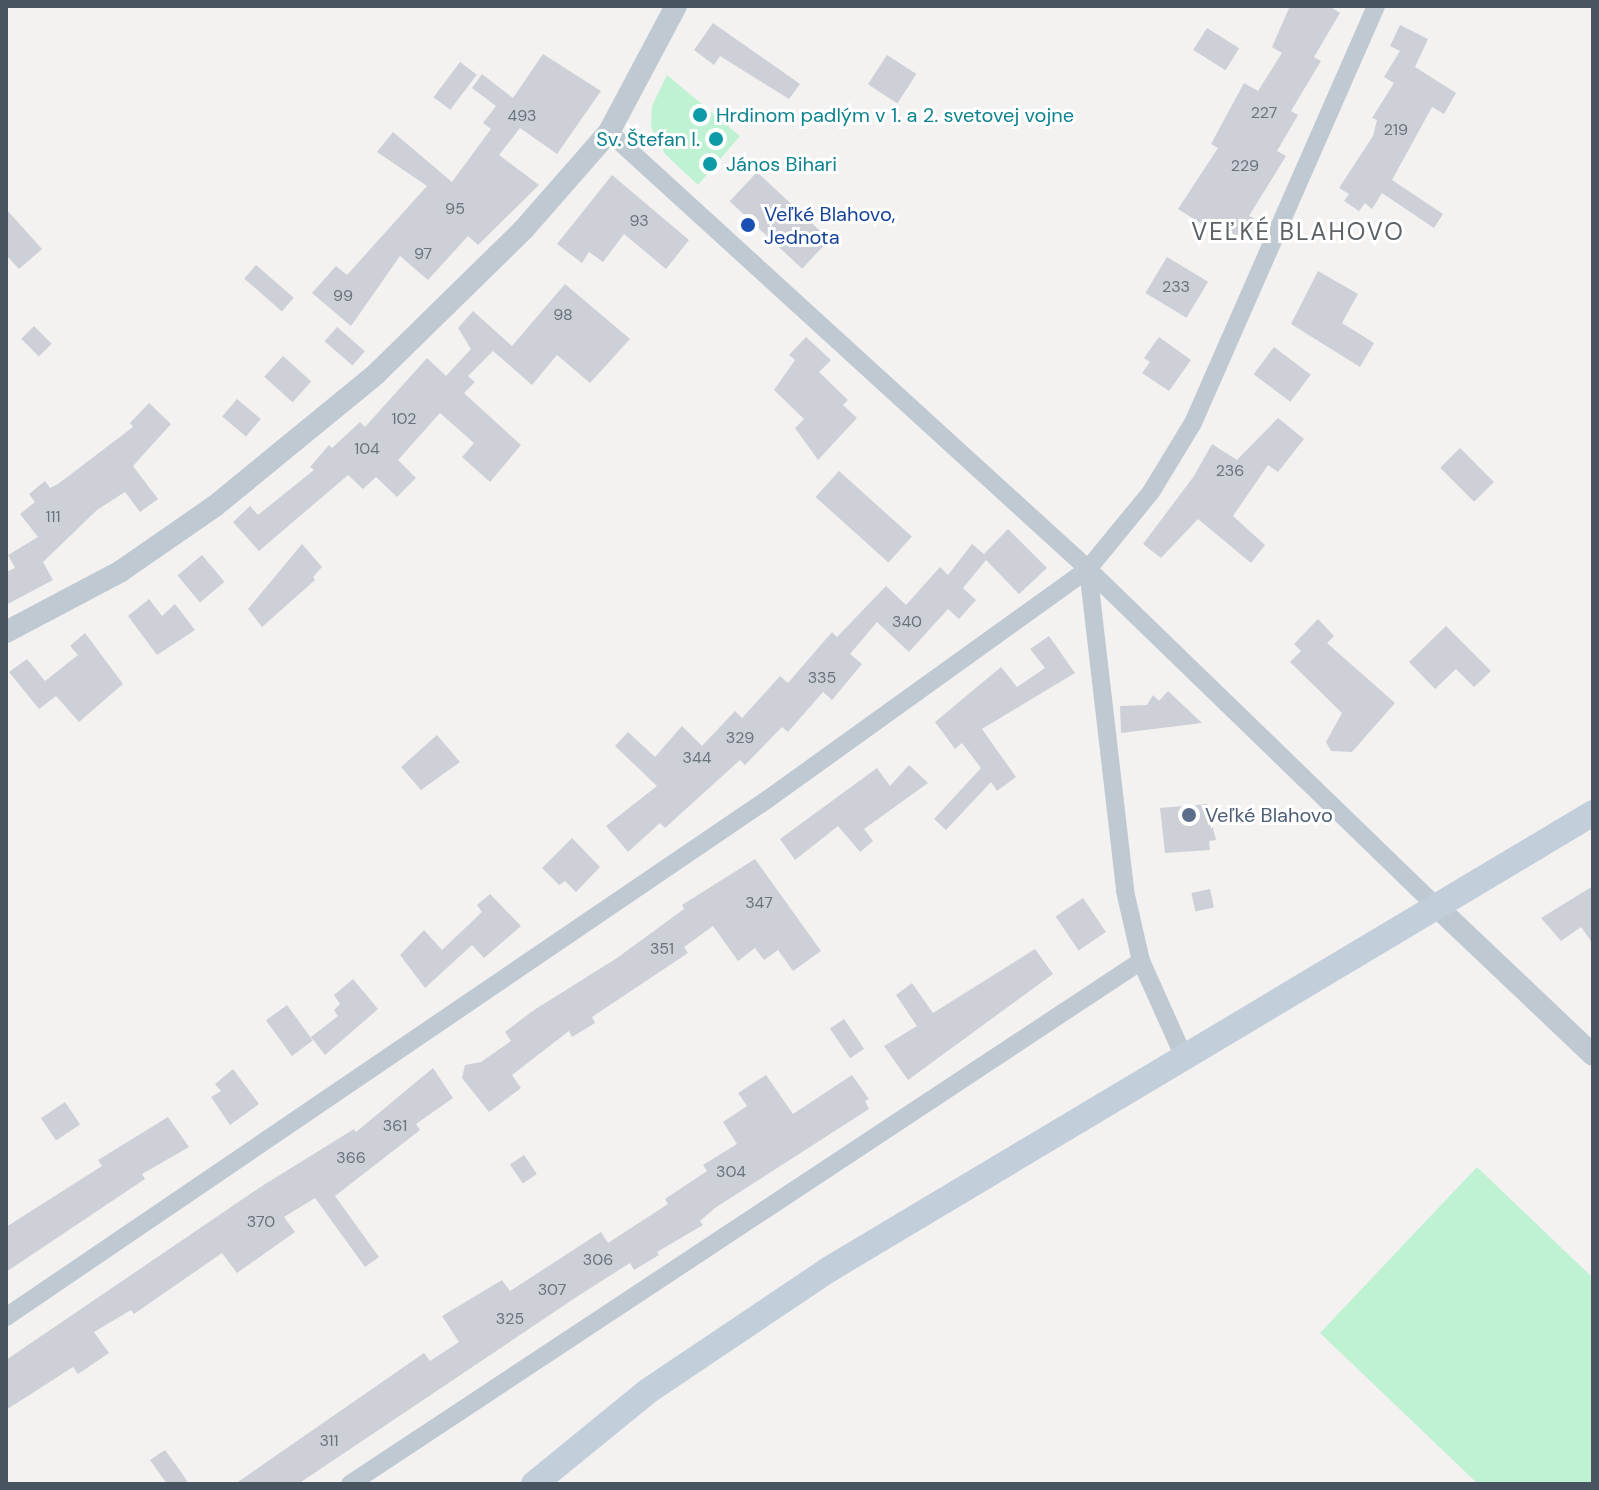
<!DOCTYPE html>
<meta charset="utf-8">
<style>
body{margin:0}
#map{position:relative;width:1599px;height:1490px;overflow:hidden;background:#f4f1f1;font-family:"DM Sans",sans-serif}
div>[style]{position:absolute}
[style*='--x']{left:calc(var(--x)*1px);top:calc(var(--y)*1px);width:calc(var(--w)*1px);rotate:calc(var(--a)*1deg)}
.green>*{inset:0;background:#bff2d3}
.building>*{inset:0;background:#cdd0d6;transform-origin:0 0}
.minor>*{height:18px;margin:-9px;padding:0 9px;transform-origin:9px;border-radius:9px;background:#bfc9d1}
.tertiary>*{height:22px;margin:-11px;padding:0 11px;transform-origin:11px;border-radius:11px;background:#bfc9d1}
.secondary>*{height:26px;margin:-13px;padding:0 13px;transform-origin:13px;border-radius:13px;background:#c3cedb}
.dots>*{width:22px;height:22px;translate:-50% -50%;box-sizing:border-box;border:4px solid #fff;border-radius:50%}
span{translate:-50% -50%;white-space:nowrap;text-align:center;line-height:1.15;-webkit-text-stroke:6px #fff;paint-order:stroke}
.number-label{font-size:16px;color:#69737e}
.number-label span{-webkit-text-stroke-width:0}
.culture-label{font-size:20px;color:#0d838f}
.left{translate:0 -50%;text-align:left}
.right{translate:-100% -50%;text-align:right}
.transit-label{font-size:20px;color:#164399}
.service-label{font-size:20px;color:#4e5e75}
.quarter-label{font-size:24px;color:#5d6267;letter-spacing:2px}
.frame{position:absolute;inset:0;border:8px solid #485460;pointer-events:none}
</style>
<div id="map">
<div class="green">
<i style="clip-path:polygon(667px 75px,740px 136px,698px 185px,665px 154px,651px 127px,652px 106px)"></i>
<i style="clip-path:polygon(1477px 1167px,1593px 1278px,1593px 1484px,1478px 1484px,1320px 1333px)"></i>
</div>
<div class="building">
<i style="clip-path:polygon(1290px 6px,1329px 6px,1340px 13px,1314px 57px,1321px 61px,1291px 111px,1298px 115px,1277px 151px,1286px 156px,1249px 216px,1257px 220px,1245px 241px,1211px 220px,1207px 227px,1178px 209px,1218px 148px,1211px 144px,1244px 83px,1258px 91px,1282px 53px,1272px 47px)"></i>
<i style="clip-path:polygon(713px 23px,800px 84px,789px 99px,720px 56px,714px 65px,694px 50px)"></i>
<i style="clip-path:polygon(1400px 25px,1428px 39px,1415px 67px,1456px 93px,1444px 114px,1432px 107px,1392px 180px,1443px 214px,1434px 228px,1382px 193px,1372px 209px,1365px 203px,1359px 211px,1344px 201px,1349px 194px,1339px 188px,1373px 136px,1377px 120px,1372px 118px,1394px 83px,1384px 77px,1400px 51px,1390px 46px)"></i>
<i style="left:1207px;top:28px;width:38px;height:26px;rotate:32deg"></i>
<i style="clip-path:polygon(543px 54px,601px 91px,557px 154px,520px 128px,499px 155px,539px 185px,478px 245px,468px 236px,428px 280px,400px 256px,351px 326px,312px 293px,336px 266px,347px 275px,427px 186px,377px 152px,393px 132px,452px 182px,491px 129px,483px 123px,496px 106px,472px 88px,482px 74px,513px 98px)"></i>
<i style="left:887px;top:55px;width:35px;height:35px;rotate:33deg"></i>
<i style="left:460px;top:62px;width:21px;height:44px;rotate:37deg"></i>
<i style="left:757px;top:172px;width:99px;height:40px;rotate:43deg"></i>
<i style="clip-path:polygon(612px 175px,689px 240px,666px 269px,624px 234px,603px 262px,589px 252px,582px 263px,557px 244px)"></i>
<i style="clip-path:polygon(6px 209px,42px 249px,19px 269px,6px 255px)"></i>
<i style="left:1167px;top:257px;width:48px;height:42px;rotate:31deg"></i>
<i style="left:256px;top:265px;width:50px;height:18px;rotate:41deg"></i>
<i style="clip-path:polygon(1318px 271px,1358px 294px,1342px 323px,1374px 343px,1360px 367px,1291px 324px)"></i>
<i style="clip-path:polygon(565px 284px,630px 339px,590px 383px,557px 355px,532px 385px,493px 351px,468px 376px,475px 382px,464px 393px,521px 445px,490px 482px,462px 457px,474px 443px,440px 413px,398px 460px,416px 478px,397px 497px,376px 477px,363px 489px,348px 475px,259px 551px,233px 522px,250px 506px,258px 515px,314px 470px,310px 467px,329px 445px,332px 448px,360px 422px,365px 427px,427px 358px,446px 376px,471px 349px,458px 328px,473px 311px,512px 346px)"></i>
<i style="left:34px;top:326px;width:25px;height:18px;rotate:45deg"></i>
<i style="left:337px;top:327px;width:37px;height:19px;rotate:41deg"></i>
<i style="clip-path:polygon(806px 337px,831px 360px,819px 372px,848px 400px,843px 405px,857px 418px,818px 460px,795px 428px,804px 419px,774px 390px,795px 360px,789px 355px)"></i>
<i style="clip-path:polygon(1159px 337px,1191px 360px,1169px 391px,1142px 373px,1150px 362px,1144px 358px)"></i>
<i style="left:1274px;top:347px;width:46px;height:34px;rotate:37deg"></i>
<i style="left:283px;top:356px;width:38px;height:28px;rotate:42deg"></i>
<i style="left:237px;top:399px;width:31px;height:23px;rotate:40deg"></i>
<i style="clip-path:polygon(149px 403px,171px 424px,133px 466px,158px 499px,140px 512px,125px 492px,97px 510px,43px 562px,53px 580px,6px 605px,6px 572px,15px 568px,8px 555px,38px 537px,20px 514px,35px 502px,29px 494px,45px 481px,50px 488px,58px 484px,133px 427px,130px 423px)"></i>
<i style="clip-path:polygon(1278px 418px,1304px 439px,1278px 472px,1268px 465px,1233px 516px,1265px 545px,1251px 563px,1198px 519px,1161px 558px,1143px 544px,1194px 476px,1212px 444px,1237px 460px)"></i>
<i style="left:1460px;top:448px;width:48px;height:28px;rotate:45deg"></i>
<i style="left:839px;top:471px;width:98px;height:35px;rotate:42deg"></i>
<i style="clip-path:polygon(1008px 529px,1047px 568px,1019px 594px,986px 560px,963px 588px,976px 600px,959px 619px,948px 609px,909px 652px,877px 622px,850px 654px,862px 664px,832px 700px,823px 692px,788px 732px,782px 727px,745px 765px,740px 760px,665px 828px,660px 823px,628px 852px,606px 826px,657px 786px,615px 746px,628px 732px,655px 757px,682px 726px,702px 746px,735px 711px,742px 718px,780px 676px,788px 683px,832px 632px,837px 637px,886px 586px,906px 605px,940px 567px,948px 575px,972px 544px,984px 554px)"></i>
<i style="clip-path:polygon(302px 544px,322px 567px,313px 577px,315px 580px,262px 627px,248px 609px)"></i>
<i style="left:202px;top:555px;width:35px;height:32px;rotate:50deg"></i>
<i style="clip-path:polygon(149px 599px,162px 616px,175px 604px,195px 630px,157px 655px,128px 616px)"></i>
<i style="clip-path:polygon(1318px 619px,1334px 636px,1327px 643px,1395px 703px,1352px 752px,1331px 751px,1326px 742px,1342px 713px,1290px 662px,1301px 651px,1294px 644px)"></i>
<i style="clip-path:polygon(1446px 626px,1491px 671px,1474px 687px,1456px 669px,1435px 689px,1409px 662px)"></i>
<i style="clip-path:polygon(85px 633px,123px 684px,79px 722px,56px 696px,39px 709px,9px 672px,27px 659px,45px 681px,78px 655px,70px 646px)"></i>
<i style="clip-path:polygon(1049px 636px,1075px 673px,982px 729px,1016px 777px,997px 791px,991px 782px,946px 830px,934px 819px,981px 768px,962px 743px,955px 749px,935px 722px,1001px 667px,1017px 687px,1045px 668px,1030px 649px)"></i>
<i style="clip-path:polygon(1168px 691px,1202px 723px,1121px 733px,1120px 706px,1147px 705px,1153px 695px,1159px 701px)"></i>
<i style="clip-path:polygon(437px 735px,460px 762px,421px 790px,401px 767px)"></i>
<i style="clip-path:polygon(909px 765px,928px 783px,864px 829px,873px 841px,860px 852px,838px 826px,795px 860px,780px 839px,877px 768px,890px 786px)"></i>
<i style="clip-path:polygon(1207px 804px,1216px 840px,1209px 841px,1210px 850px,1165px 853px,1160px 808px)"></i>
<i style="clip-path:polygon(572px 838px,600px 867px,576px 892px,565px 881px,559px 885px,542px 868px)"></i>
<i style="clip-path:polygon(755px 859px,821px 951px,793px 971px,778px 950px,764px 960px,755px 948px,738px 961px,713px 926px,684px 947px,688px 953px,592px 1017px,595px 1023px,572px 1037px,569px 1031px,512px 1075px,521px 1088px,489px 1112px,462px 1078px,465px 1065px,481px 1062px,511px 1041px,505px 1032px,534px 1010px,617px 958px,684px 909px,682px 905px)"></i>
<i style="clip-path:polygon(1593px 886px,1593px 944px,1581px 927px,1561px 941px,1541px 918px)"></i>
<i style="left:1210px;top:889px;width:19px;height:19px;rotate:78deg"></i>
<i style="clip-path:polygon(490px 894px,521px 926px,484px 958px,472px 945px,425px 988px,400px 955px,424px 930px,442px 950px,482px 912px,477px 905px)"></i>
<i style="left:1083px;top:898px;width:41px;height:33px;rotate:56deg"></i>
<i style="clip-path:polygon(1035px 949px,1053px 974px,908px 1080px,884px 1046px,917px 1026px,896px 995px,912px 983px,933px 1013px)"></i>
<i style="clip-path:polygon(353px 979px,378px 1009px,325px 1055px,311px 1037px,338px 1016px,334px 1010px,340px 1004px,334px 995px)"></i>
<i style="left:287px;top:1005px;width:44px;height:26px;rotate:54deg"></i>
<i style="left:844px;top:1019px;width:36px;height:17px;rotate:56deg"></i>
<i style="clip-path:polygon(433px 1068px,453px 1098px,416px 1124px,420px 1130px,335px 1196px,379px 1257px,365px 1267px,315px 1198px,284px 1217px,295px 1232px,237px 1273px,222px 1253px,134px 1314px,131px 1310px,94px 1332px,109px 1353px,78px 1374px,73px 1367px,6px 1410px,6px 1360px,262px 1186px,354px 1129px,356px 1132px)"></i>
<i style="clip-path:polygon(233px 1069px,259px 1104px,230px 1125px,211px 1097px,221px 1091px,215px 1084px)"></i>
<i style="clip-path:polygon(766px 1075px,793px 1114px,852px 1075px,869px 1099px,865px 1101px,869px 1109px,715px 1208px,700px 1221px,703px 1225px,657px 1252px,659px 1255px,634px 1270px,630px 1263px,578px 1296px,298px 1484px,235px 1484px,424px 1353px,430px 1361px,459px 1342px,442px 1316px,502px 1280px,510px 1291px,601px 1232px,608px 1243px,668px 1204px,665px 1199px,707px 1171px,703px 1165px,737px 1144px,723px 1122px,747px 1106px,738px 1093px)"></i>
<i style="left:65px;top:1102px;width:27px;height:29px;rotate:56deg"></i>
<i style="clip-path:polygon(168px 1117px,189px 1147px,142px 1174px,145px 1179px,6px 1272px,6px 1227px,102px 1166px,98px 1160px)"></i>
<i style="left:524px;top:1155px;width:23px;height:17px;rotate:56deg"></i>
<i style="clip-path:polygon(165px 1450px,181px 1472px,189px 1484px,167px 1484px,150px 1460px)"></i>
</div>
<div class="minor">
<i style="--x:609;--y:132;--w:648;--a:42.37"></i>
<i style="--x:1088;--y:569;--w:484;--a:44.1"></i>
<i style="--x:1088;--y:569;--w:99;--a:-50.7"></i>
<i style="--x:1151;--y:492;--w:81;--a:-58.7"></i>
<i style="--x:1193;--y:423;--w:455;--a:-66.3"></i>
<i style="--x:6;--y:1317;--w:921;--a:-34.21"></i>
<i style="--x:768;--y:799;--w:394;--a:-35.7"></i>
<i style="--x:1088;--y:569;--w:324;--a:83.4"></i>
<i style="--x:1125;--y:891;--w:72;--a:77.1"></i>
<i style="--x:1141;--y:961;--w:105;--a:65.9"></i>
<i style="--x:350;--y:1484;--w:948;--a:-33.47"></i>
</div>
<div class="tertiary">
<i style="--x:6;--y:632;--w:130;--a:-27.9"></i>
<i style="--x:121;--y:571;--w:114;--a:-34.7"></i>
<i style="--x:215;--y:506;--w:208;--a:-39.3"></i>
<i style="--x:376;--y:374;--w:207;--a:-44.4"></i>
<i style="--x:524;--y:229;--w:129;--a:-48.8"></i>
<i style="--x:609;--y:132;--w:143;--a:-62"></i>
<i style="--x:1436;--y:906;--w:216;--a:43.5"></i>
</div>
<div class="secondary">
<i style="--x:534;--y:1484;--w:147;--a:-39.2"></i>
<i style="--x:648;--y:1391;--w:217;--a:-33.9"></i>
<i style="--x:828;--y:1270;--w:891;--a:-30.85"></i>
</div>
<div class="dots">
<i style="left:700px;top:115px;background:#0f9aa8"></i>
<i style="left:716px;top:139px;background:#0f9aa8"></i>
<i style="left:710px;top:164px;background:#0f9aa8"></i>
<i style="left:748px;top:225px;background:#1a4fb4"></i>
<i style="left:1189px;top:815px;background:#5c6f8a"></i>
</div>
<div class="number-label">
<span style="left:1264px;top:113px">227</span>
<span style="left:522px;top:116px">493</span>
<span style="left:1396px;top:130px">219</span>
<span style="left:1245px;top:166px">229</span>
<span style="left:455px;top:209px">95</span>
<span style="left:639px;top:221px">93</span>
<span style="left:423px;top:254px">97</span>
<span style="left:1176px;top:287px">233</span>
<span style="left:343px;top:296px">99</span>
<span style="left:563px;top:315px">98</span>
<span style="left:404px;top:419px">102</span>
<span style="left:367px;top:449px">104</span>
<span style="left:1230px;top:471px">236</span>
<span style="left:53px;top:517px">111</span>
<span style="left:907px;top:622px">340</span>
<span style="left:822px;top:678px">335</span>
<span style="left:740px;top:738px">329</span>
<span style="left:697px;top:758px">344</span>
<span style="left:759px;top:903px">347</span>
<span style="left:662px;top:949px">351</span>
<span style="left:395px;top:1126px">361</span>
<span style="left:351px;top:1158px">366</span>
<span style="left:731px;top:1172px">304</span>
<span style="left:261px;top:1222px">370</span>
<span style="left:598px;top:1260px">306</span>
<span style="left:552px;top:1290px">307</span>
<span style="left:510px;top:1319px">325</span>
<span style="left:329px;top:1441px">311</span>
</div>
<div class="culture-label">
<span class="left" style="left:716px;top:115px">Hrdinom padlým v 1. a 2. svetovej vojne</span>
<span class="right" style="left:700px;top:139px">Sv. Štefan I.</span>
<span class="left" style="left:726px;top:164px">János Bihari</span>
</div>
<div class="transit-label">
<span class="left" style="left:764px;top:226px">Veľké Blahovo,<br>Jednota</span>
</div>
<div class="service-label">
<span class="left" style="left:1205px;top:815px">Veľké Blahovo</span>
</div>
<div class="quarter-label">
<span style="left:1298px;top:232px">VEĽKÉ BLAHOVO</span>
</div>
<div class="frame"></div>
</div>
